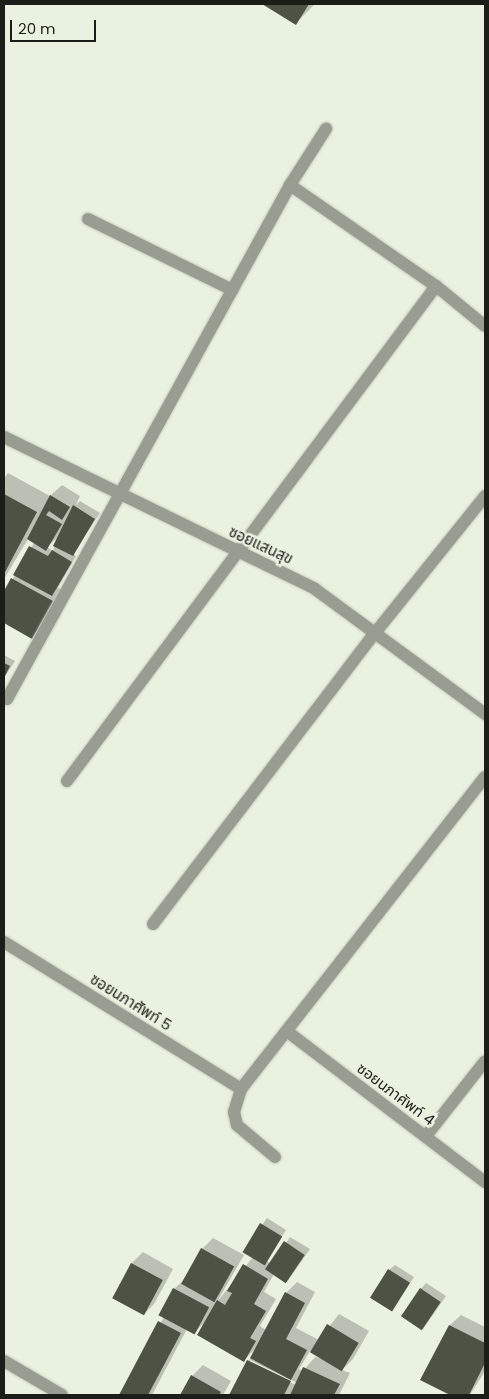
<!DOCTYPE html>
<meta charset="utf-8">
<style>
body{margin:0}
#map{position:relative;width:489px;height:1399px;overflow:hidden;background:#e9f1e0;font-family:Poppins,"Noto Sans Thai",sans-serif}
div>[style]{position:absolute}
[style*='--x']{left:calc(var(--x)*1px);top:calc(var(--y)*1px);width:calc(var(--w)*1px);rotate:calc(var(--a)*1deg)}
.shadow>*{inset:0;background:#0003}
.building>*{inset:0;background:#4c5345;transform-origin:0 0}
.roads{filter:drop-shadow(0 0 1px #c4cbbc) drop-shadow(0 0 1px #c4cbbc)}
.minor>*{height:12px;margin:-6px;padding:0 6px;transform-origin:6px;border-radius:6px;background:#979d90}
span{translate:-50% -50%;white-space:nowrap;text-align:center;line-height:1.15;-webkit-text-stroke:5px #e9f1e0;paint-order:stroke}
.street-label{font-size:15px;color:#1b1e18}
.frame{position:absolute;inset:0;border:5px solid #1b1e18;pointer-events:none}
.scale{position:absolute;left:10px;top:20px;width:86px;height:22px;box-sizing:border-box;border:2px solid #1b1e18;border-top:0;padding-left:6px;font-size:15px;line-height:18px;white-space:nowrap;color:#1b1e18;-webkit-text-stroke:4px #e9f1e0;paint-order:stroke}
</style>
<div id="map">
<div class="shadow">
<i style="clip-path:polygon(264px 4px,315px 4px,296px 23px)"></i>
<i style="clip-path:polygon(evenodd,8px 473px,50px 496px,62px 485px,80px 496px,76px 505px,80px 501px,100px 513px,73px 554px,76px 556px,58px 588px,63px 590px,43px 626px,32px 637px,4px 622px,4px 594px,34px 543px,28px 539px,4px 579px,4px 478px,8px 473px,58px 537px,53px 551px,47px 547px,58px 537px)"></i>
<i style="clip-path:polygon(4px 655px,15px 661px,4px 678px)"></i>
<i style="clip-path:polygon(evenodd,267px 1218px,286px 1230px,266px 1261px,272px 1264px,290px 1237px,310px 1249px,287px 1282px,274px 1274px,264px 1292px,276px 1299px,260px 1326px,266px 1330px,286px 1293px,297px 1282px,315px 1292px,296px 1328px,319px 1340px,339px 1314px,369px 1331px,353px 1359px,342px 1370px,350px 1373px,339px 1395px,231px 1395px,255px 1349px,243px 1361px,203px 1324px,194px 1333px,187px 1329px,152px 1395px,121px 1395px,164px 1317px,160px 1315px,174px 1289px,186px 1278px,202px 1249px,213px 1238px,244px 1255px,217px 1302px,253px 1257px,244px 1251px,267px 1218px,310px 1351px,324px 1359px,315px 1357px,303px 1371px,299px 1369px,310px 1351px,267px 1218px,250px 1360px,297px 1383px,296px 1385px,250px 1363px,250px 1360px)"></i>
<i style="clip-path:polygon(143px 1252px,173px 1269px,154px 1304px,143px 1315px,113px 1298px,132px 1263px)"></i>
<i style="clip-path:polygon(395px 1265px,414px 1277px,392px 1310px,389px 1270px)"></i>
<i style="clip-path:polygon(426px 1283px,446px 1296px,423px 1329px,421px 1289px)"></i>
<i style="clip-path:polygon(461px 1315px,485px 1327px,485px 1371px,470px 1395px,453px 1395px,422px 1380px,450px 1325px)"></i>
<i style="clip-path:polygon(203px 1365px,231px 1381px,223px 1395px,181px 1395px,192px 1376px)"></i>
</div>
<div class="building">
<i style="clip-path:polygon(262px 4px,309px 4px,296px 25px)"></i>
<i style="clip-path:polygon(4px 494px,37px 512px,4px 574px)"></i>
<i style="clip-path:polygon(50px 495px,70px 507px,62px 520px,49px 511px,46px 515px,62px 524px,46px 551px,27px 539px)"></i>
<i style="clip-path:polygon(73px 505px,95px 519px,73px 556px,53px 546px)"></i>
<i style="clip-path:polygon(29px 546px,48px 556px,52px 550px,72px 562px,52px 596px,13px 575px)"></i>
<i style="clip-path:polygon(11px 578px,53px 601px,32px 639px,4px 623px,4px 591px)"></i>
<i style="clip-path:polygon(4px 663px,10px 666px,4px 678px)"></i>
<i style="left:260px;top:1223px;width:26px;height:34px;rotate:31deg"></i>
<i style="left:284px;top:1241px;width:25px;height:34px;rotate:34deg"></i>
<i style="left:201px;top:1248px;width:38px;height:41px;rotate:29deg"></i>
<i style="left:131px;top:1263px;width:36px;height:40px;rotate:28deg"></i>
<i style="clip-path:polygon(243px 1264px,268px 1279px,254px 1304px,266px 1311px,250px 1338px,256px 1341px,244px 1362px,197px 1335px,217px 1300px,225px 1305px,232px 1293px,227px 1291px)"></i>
<i style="left:388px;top:1269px;width:26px;height:34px;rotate:32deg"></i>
<i style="left:173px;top:1288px;width:41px;height:31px;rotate:28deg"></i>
<i style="left:420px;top:1288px;width:25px;height:34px;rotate:34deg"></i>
<i style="clip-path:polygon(285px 1292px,305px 1303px,286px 1339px,307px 1350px,291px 1380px,250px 1358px)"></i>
<i style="clip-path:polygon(158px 1321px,181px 1333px,148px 1395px,119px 1395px)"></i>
<i style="left:327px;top:1324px;width:37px;height:33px;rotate:31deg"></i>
<i style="clip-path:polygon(449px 1325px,485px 1343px,485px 1363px,469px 1395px,450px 1395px,420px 1380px)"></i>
<i style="clip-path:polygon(247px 1360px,291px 1381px,284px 1395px,229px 1395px)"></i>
<i style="clip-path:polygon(303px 1367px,340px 1384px,334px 1395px,290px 1395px)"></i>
<i style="clip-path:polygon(191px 1375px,221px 1392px,219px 1395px,180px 1395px)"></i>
</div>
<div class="roads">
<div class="minor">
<i style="--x:290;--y:185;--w:178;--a:34.7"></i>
<i style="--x:436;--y:286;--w:63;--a:39.2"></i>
<i style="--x:88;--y:219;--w:161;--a:26.2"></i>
<i style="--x:4;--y:437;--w:346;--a:26"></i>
<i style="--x:315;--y:589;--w:211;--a:36.3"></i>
<i style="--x:7;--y:699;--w:587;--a:-61.16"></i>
<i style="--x:290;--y:185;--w:67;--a:-57.3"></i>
<i style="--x:67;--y:781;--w:617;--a:-53.3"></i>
<i style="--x:153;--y:924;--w:366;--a:-52.7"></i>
<i style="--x:375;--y:633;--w:176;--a:-51.2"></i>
<i style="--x:4;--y:942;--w:279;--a:31.8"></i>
<i style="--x:288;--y:1032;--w:248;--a:37.3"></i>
<i style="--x:426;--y:1136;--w:95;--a:-51.8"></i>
<i style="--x:275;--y:1157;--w:50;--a:-139.9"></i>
<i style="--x:237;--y:1125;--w:13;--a:-103"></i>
<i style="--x:234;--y:1112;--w:24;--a:-73"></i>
<i style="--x:241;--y:1089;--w:396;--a:-52"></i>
<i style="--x:4;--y:1361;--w:67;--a:30.4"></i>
</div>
</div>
<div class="street-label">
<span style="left:261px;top:545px;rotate:25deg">ซอยแสนสุข</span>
<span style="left:131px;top:1002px;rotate:32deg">ซอยนภาศัพท์ 5</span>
<span style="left:396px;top:1094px;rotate:37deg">ซอยนภาศัพท์ 4</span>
</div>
<div class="frame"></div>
<div class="scale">20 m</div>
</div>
